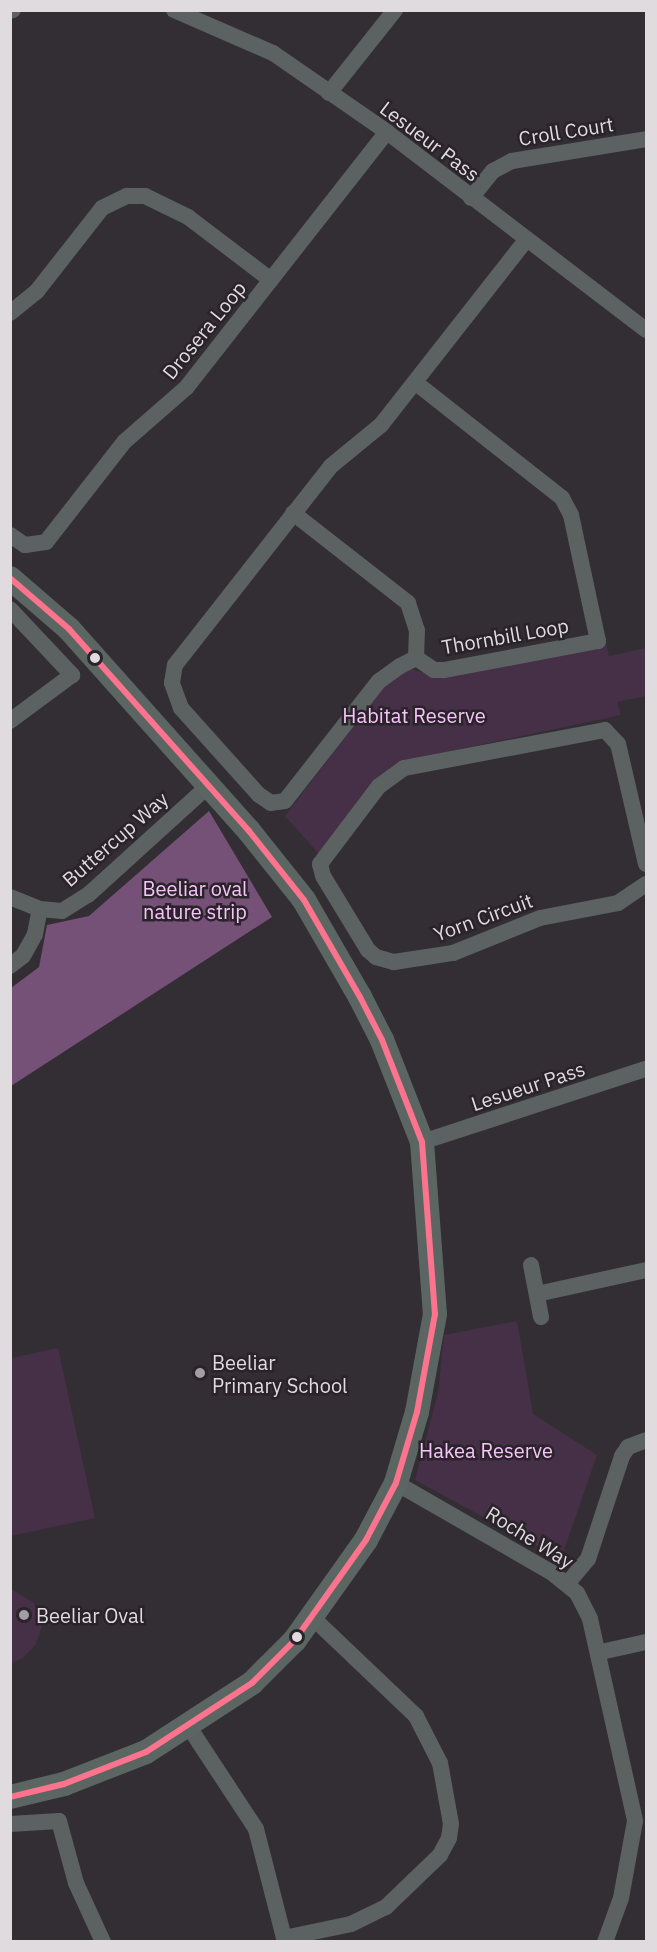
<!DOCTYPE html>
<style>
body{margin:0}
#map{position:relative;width:657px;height:1952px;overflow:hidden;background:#332e33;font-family:"IBM Plex Sans",sans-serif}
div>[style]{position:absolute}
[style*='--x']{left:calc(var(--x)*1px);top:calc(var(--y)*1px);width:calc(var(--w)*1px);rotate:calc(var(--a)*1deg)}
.green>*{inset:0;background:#453047}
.forest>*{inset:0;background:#755077}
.street>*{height:16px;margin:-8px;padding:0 8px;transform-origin:8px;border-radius:8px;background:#5b6261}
.secondary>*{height:24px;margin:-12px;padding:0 12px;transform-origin:12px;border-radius:12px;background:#5b6663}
.bus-1>*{height:6px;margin:-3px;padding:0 3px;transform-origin:3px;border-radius:3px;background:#fc738d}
.dots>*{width:16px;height:16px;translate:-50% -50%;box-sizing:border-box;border:3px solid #2a242a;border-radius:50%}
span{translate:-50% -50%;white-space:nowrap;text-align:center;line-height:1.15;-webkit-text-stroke:5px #2a242a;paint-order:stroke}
.street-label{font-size:20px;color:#dfdbdf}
.park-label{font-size:20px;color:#f6c3fa}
.poi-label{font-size:20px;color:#dfdbdf}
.left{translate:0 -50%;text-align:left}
.frame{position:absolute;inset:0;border:12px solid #dfdbdf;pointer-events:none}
</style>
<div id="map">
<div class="green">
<i style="clip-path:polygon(606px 643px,609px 656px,646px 648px,646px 696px,617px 702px,621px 715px,427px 756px,390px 770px,319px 854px,285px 816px,393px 675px,411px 669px,440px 678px)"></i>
<i style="clip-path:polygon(517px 1321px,533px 1414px,597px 1455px,561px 1559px,415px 1480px,438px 1393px,444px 1335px)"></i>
<i style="clip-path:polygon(58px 1348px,95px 1518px,11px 1536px,11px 1358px)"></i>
<i style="clip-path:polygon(11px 1589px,34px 1603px,42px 1626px,36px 1644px,23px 1658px,11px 1663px)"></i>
</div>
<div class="forest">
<i style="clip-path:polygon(209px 811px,272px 917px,11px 1086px,11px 988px,39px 967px,47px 925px,89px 916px)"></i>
</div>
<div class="street">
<i style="--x:174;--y:10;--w:108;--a:23.5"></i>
<i style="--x:273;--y:53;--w:139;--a:34.7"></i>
<i style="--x:387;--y:132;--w:326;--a:37.4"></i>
<i style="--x:10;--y:11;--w:3;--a:-18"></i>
<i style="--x:329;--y:93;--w:106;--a:-51.5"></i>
<i style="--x:471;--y:198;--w:35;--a:-51"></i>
<i style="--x:493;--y:171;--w:21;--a:-28"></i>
<i style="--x:512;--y:161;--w:136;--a:-9.3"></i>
<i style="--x:10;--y:313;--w:35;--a:-39"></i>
<i style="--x:37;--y:291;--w:105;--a:-51.9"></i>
<i style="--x:102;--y:208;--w:28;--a:-26"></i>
<i style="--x:127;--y:196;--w:18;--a:0"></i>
<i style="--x:145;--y:196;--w:48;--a:26"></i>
<i style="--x:188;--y:217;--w:104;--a:37.2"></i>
<i style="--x:416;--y:383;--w:186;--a:38.2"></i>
<i style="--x:562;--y:498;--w:19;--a:62"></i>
<i style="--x:571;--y:515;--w:129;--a:77.9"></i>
<i style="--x:598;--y:641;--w:157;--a:169.3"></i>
<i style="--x:444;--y:670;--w:10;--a:180"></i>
<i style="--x:434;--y:670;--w:22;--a:-146"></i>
<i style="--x:416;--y:658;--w:18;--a:153"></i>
<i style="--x:400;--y:666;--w:26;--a:144"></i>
<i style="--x:379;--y:681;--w:152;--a:128.1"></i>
<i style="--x:285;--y:801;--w:14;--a:172"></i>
<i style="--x:271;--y:803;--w:14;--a:-146"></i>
<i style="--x:259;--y:795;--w:117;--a:-131.9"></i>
<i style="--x:181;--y:708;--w:27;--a:-110"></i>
<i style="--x:172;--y:683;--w:18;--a:-81"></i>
<i style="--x:175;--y:665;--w:253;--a:-51.9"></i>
<i style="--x:331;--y:466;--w:65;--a:-39.4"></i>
<i style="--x:381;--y:425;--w:235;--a:-51.9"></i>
<i style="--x:293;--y:513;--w:146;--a:38"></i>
<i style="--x:408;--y:603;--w:28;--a:72"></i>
<i style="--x:417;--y:630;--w:28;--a:92"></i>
<i style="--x:10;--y:535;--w:18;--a:34"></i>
<i style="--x:25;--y:545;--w:21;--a:-8"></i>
<i style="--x:46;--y:542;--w:127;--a:-52"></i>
<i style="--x:124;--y:442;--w:82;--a:-41.1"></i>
<i style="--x:186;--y:388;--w:325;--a:-51.9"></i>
<i style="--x:10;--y:609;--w:91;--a:46.8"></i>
<i style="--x:72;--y:675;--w:77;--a:143.4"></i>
<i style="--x:646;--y:864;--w:123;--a:-103.1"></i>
<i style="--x:618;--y:744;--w:19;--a:-133"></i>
<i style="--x:605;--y:730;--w:205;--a:169.3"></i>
<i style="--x:404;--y:768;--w:31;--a:144"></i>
<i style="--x:379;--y:786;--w:98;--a:127.1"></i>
<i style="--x:320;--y:864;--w:12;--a:76"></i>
<i style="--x:323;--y:876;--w:87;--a:58.7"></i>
<i style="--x:368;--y:950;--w:11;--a:41"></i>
<i style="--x:376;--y:957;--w:19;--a:16"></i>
<i style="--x:394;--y:962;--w:60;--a:-8.7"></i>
<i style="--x:453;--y:953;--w:94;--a:-21.9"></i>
<i style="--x:540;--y:918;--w:79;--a:-10.9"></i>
<i style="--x:618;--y:903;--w:34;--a:-34"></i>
<i style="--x:10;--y:897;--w:32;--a:22"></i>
<i style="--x:40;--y:909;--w:22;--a:5"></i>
<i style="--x:62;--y:911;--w:31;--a:-32"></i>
<i style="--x:88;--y:895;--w:162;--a:-42.2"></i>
<i style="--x:10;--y:966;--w:16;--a:-38"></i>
<i style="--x:23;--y:956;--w:25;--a:-61"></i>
<i style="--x:35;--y:934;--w:25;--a:-79"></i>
<i style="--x:422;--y:1142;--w:236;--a:-18.1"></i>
<i style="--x:531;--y:1265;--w:53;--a:79.1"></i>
<i style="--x:537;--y:1294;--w:112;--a:-12.4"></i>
<i style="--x:396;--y:1483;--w:179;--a:29.9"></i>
<i style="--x:551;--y:1572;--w:33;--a:39"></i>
<i style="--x:577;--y:1593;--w:29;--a:63"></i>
<i style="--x:590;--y:1619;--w:207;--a:77.4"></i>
<i style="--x:635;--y:1821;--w:78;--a:100.3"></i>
<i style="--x:621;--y:1898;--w:47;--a:110"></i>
<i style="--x:567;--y:1584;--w:33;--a:-50"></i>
<i style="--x:588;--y:1559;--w:108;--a:-71.7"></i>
<i style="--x:622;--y:1456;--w:11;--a:-56"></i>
<i style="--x:628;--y:1447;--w:19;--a:-21"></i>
<i style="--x:601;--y:1652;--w:46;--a:-12.5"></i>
<i style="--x:189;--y:1727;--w:122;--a:56.7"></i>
<i style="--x:256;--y:1829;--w:117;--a:75.6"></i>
<i style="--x:10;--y:1824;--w:49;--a:-3.5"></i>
<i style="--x:59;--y:1821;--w:64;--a:74.7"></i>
<i style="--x:76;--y:1883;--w:65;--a:65.4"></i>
<i style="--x:284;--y:1938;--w:68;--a:-11.8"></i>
<i style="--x:351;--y:1924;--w:39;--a:-26"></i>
<i style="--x:386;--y:1907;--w:75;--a:-43.9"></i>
<i style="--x:440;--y:1855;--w:19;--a:-62"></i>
<i style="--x:449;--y:1838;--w:14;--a:-82"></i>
<i style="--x:451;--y:1824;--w:62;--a:-100.2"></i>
<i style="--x:440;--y:1763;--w:53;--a:-117.1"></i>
<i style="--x:416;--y:1716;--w:144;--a:-136.4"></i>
</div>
<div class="secondary">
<i style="--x:10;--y:578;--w:78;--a:40.8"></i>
<i style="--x:69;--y:629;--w:271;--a:48.3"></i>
<i style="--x:249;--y:831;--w:88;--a:51.4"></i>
<i style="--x:304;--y:900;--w:112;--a:60"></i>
<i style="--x:360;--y:997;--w:48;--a:62.9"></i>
<i style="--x:382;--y:1040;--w:110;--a:68.6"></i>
<i style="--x:422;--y:1142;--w:172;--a:85.7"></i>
<i style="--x:435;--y:1314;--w:100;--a:100.4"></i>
<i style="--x:417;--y:1412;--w:74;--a:106.5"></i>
<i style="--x:396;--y:1483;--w:64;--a:117.8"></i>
<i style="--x:366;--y:1540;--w:123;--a:125.4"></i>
<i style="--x:295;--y:1640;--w:61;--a:135"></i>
<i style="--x:252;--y:1683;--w:126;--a:146.9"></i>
<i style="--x:146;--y:1752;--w:88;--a:158.7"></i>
<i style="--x:64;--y:1784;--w:56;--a:166.5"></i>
</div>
<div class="bus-1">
<i style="--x:10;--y:578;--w:78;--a:40.8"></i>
<i style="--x:69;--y:629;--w:271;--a:48.3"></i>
<i style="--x:249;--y:831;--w:88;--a:51.4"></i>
<i style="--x:304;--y:900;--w:112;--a:60"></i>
<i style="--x:360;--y:997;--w:48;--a:62.9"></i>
<i style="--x:382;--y:1040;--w:110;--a:68.6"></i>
<i style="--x:422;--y:1142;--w:172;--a:85.7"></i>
<i style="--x:435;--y:1314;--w:100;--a:100.4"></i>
<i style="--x:417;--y:1412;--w:74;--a:106.5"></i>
<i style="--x:396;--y:1483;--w:64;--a:117.8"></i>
<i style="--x:366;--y:1540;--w:123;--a:125.4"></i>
<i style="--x:295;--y:1640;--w:61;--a:135"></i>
<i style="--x:252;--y:1683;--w:126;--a:146.9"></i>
<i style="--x:146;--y:1752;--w:88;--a:158.7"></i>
<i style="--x:64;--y:1784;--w:56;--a:166.5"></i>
</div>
<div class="dots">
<i style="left:95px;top:658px;background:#dfdbdf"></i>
<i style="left:200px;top:1373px;background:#a39ea3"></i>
<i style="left:24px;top:1615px;background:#a39ea3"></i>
<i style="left:297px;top:1637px;background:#dfdbdf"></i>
</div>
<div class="street-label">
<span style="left:566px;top:131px;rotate:-9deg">Croll Court</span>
<span style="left:430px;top:141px;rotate:37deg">Lesueur Pass</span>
<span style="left:204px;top:330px;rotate:-51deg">Drosera Loop</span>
<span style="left:505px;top:636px;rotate:-10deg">Thornbill Loop</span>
<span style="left:115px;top:839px;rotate:-41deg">Buttercup Way</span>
<span style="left:483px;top:917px;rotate:-20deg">Yorn Circuit</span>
<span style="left:528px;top:1086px;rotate:-18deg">Lesueur Pass</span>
<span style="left:530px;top:1537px;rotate:32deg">Roche Way</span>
</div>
<div class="park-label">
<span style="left:414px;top:715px">Habitat Reserve</span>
<span style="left:195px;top:900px">Beeliar oval<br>nature strip</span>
<span style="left:486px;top:1450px">Hakea Reserve</span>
</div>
<div class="poi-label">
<span class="left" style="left:212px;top:1374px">Beeliar<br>Primary School</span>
<span class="left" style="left:36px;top:1615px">Beeliar Oval</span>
</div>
<div class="frame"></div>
</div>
